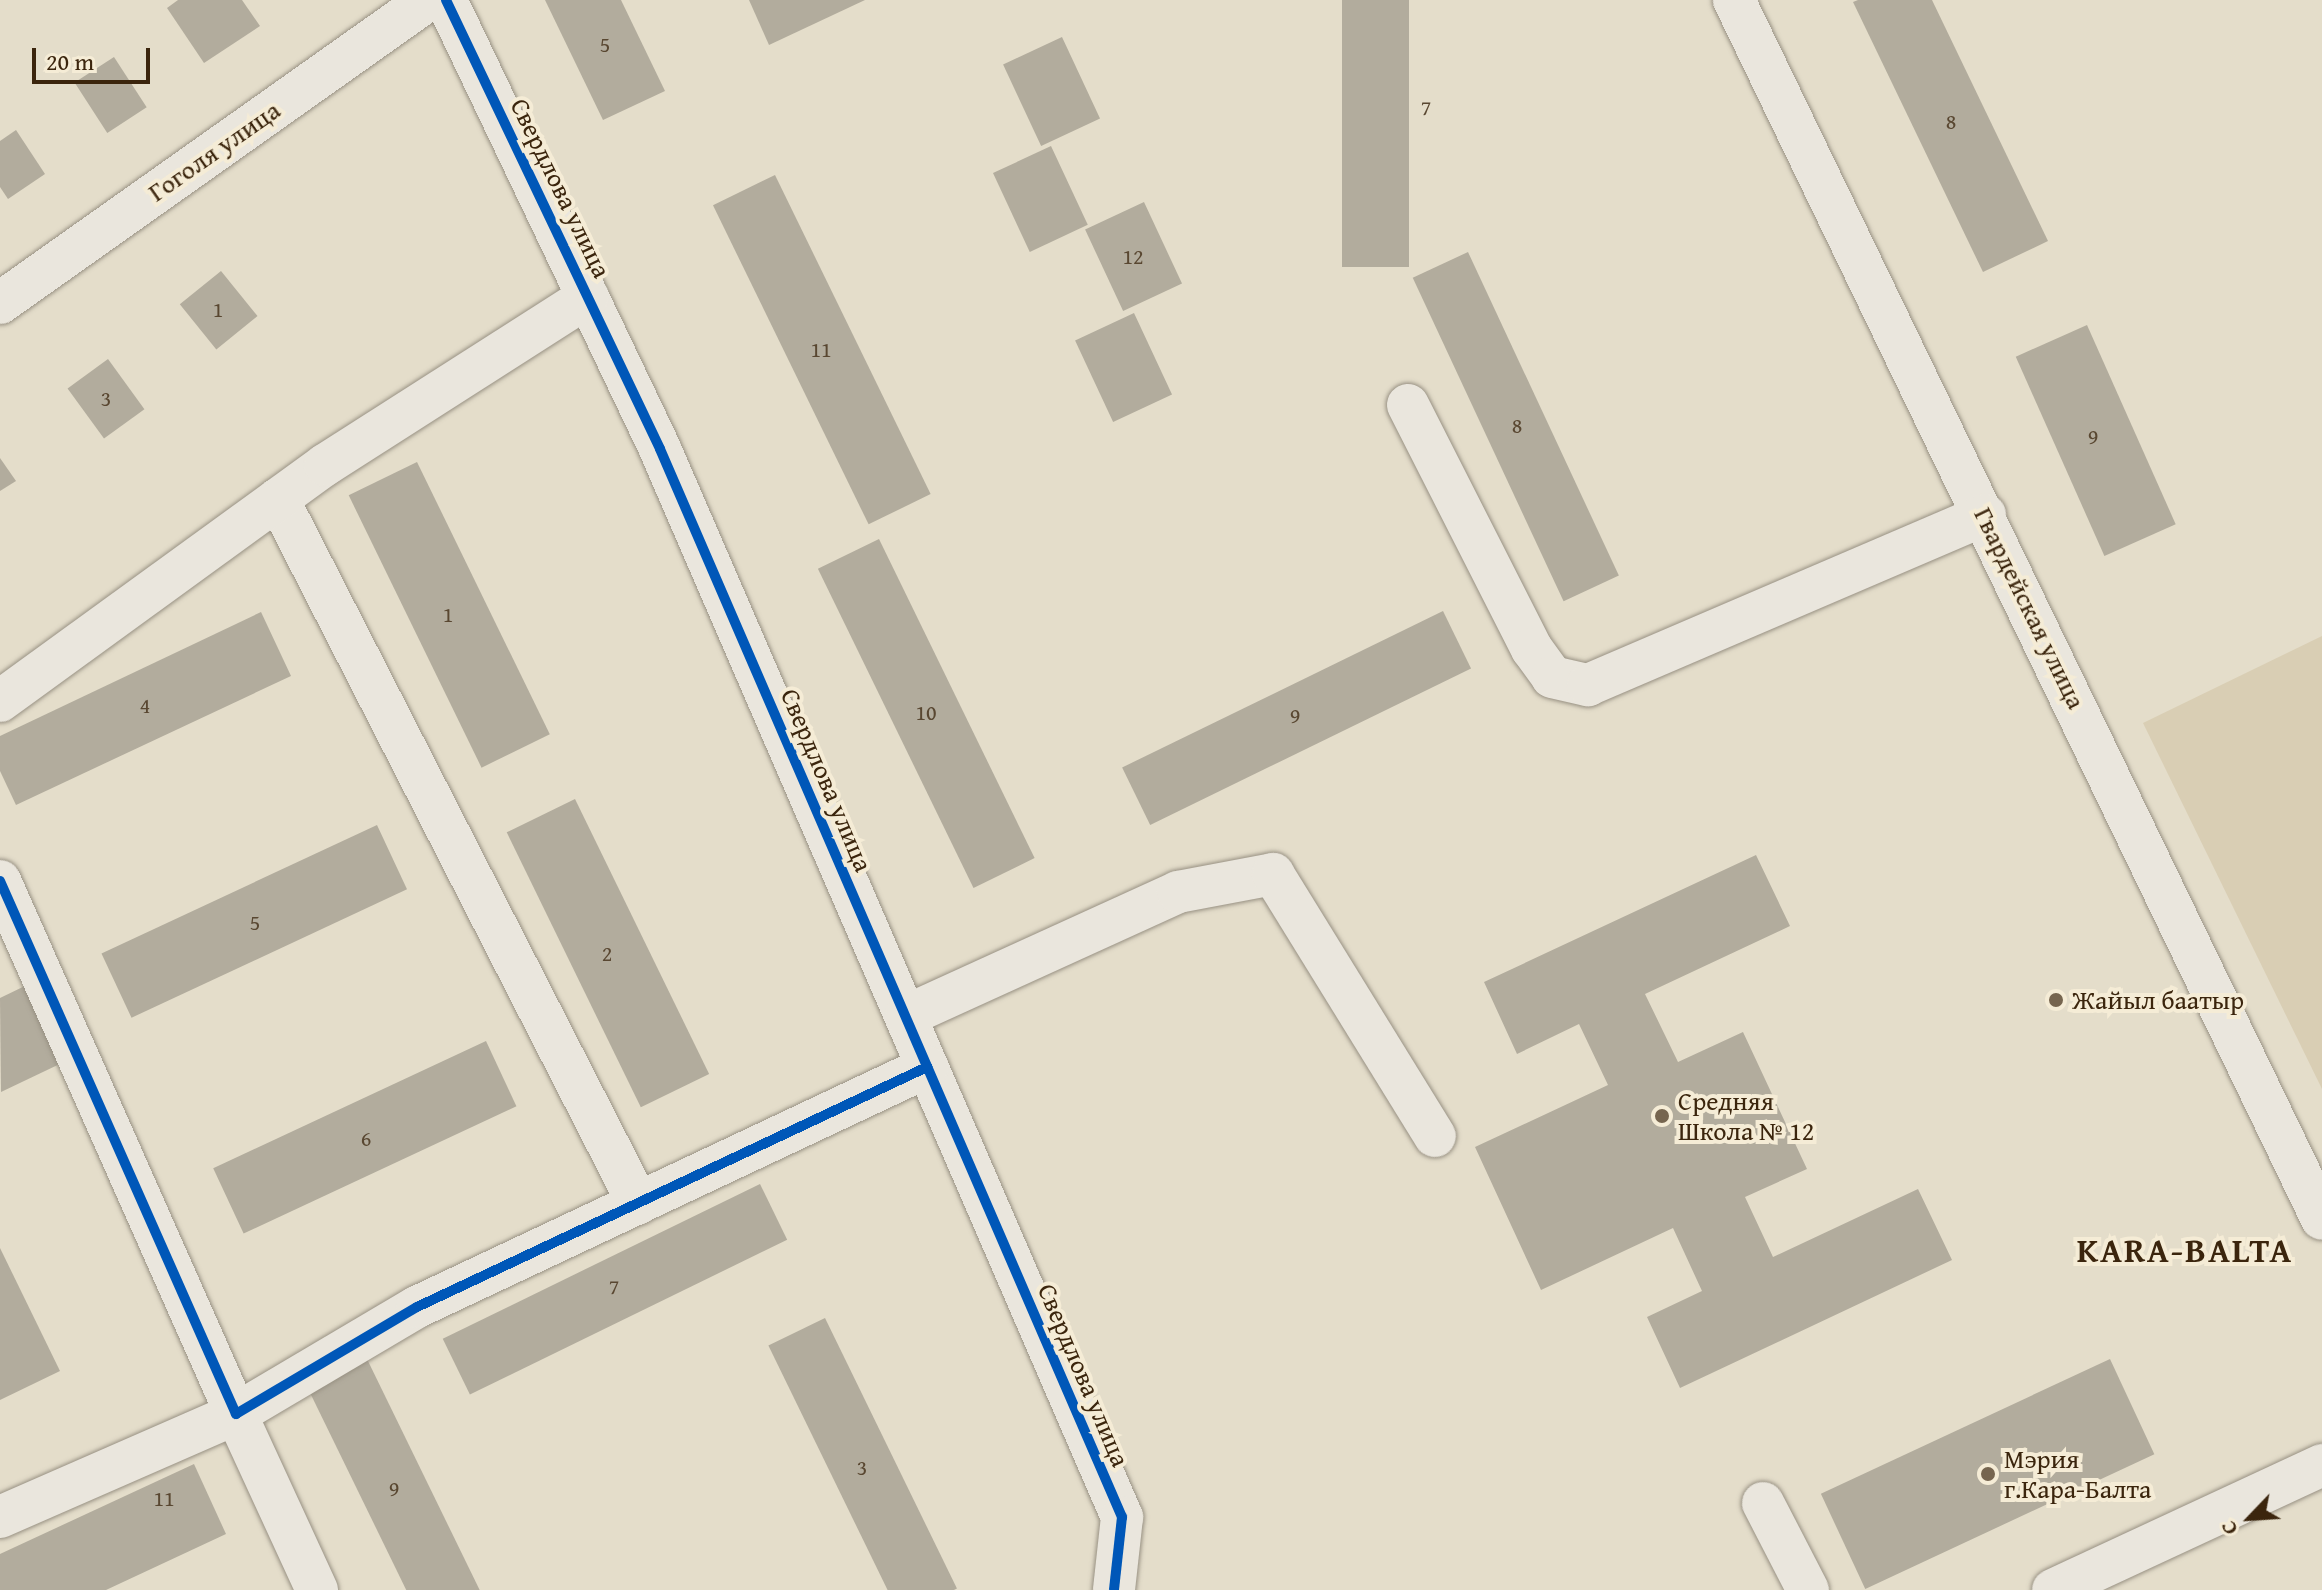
<!DOCTYPE html>
<meta charset="utf-8">
<style>
body{margin:0}
#map{position:relative;width:2322px;height:1590px;overflow:hidden;background:#e4ddca;font-family:"Gentium Book Plus",serif}
div>[style]{position:absolute}
[style*='--x']{left:calc(var(--x)*1px);top:calc(var(--y)*1px);width:calc(var(--w)*1px);rotate:calc(var(--a)*1deg)}
.green>*{inset:0;background:#d9ceb4}
.building>*{inset:0;background:#b2ac9d;transform-origin:0 0}
.roads{filter:drop-shadow(0 0 2px #989183) drop-shadow(0 0 2px #989183)}
.minor>*{height:42px;margin:-21px;padding:0 21px;transform-origin:21px;border-radius:21px;background:#eae6dd}
.cycleway>*{height:10px;margin:-5px;padding:0 5px;transform-origin:5px;border-radius:5px;background:#0057b8}
.dots>*{width:22px;height:22px;translate:-50% -50%;box-sizing:border-box;border:4px solid #f5ecd6;border-radius:50%}
span{translate:-50% -50%;white-space:nowrap;text-align:center;line-height:1.15;-webkit-text-stroke:8px #f5ecd6;paint-order:stroke}
.number-label{font-size:22px;color:#594731}
.number-label span{-webkit-text-stroke-width:0}
.street-label{font-size:26px;color:#3b250d}
.poi-label{font-size:26px;color:#3b250d}
.left{translate:0 -50%;text-align:left}
.district-label{font-size:34px;color:#3b250d;font-weight:700;letter-spacing:2px}
.north{position:absolute;left:2210px;top:1478px;width:80px;height:80px;-webkit-text-stroke:6px #f5ecd6;paint-order:stroke;rotate:245deg;font-size:22px;font-weight:700;line-height:32px;text-align:center;color:#3b250d}
.north::after{content:'';display:block;margin:auto;width:28px;height:36px;background:#3b250d;clip-path:polygon(50% 0,100% 100%,50% 72%,0 100%)}
.scale{position:absolute;left:32px;top:48px;width:118px;height:36px;box-sizing:border-box;border:4px solid #3b250d;border-top:0;padding-left:10px;font-size:24px;line-height:28px;white-space:nowrap;color:#3b250d;-webkit-text-stroke:6px #f5ecd6;paint-order:stroke}
</style>
<div id="map">
<div class="green">
<i style="clip-path:polygon(2322px 636px,2322px 1089px,2143px 723px)"></i>
</div>
<div class="building">
<i style="clip-path:polygon(178px 0,242px 0,260px 26px,204px 63px,167px 8px)"></i>
<i style="clip-path:polygon(545px 0,621px 0,665px 91px,603px 120px)"></i>
<i style="clip-path:polygon(749px 0,865px 0,769px 45px)"></i>
<i style="left:1342px;top:0;width:67px;height:267px"></i>
<i style="clip-path:polygon(1858px 0,1932px 0,2048px 241px,1983px 272px,1853px 2px)"></i>
<i style="left:1062px;top:37px;width:90px;height:65px;rotate:65deg"></i>
<i style="left:114px;top:57px;width:60px;height:47px;rotate:57deg"></i>
<i style="clip-path:polygon(16px 130px,45px 174px,8px 199px,0 187px,0 141px)"></i>
<i style="left:1051px;top:146px;width:87px;height:64px;rotate:65deg"></i>
<i style="left:775px;top:175px;width:355px;height:69px;rotate:64deg"></i>
<i style="left:1144px;top:202px;width:90px;height:65px;rotate:65deg"></i>
<i style="left:1468px;top:252px;width:357px;height:61px;rotate:65deg"></i>
<i style="left:221px;top:271px;width:58px;height:53px;rotate:51deg"></i>
<i style="left:1134px;top:313px;width:90px;height:65px;rotate:65deg"></i>
<i style="left:2087px;top:325px;width:218px;height:78px;rotate:66deg"></i>
<i style="left:108px;top:359px;width:62px;height:50px;rotate:54deg"></i>
<i style="clip-path:polygon(0 458px,16px 481px,0 491px)"></i>
<i style="left:417px;top:462px;width:303px;height:76px;rotate:64deg"></i>
<i style="left:879px;top:539px;width:355px;height:68px;rotate:64deg"></i>
<i style="left:1443px;top:611px;width:64px;height:357px;rotate:64deg"></i>
<i style="clip-path:polygon(261px 612px,291px 676px,16px 805px,0 771px,0 736px)"></i>
<i style="left:575px;top:799px;width:306px;height:76px;rotate:64deg"></i>
<i style="left:377px;top:825px;width:71px;height:304px;rotate:65deg"></i>
<i style="clip-path:polygon(1756px 855px,1790px 926px,1645px 994px,1678px 1062px,1743px 1032px,1807px 1169px,1745px 1197px,1773px 1257px,1918px 1189px,1952px 1260px,1680px 1388px,1647px 1317px,1702px 1291px,1673px 1228px,1541px 1290px,1475px 1147px,1608px 1085px,1579px 1024px,1517px 1054px,1484px 982px)"></i>
<i style="clip-path:polygon(29px 984px,66px 1061px,1px 1092px,0 998px)"></i>
<i style="left:486px;top:1041px;width:72px;height:301px;rotate:65deg"></i>
<i style="left:760px;top:1184px;width:62px;height:353px;rotate:64deg"></i>
<i style="clip-path:polygon(0 1248px,60px 1371px,0 1400px)"></i>
<i style="left:825px;top:1318px;width:301px;height:63px;rotate:64deg"></i>
<i style="left:367px;top:1359px;width:257px;height:66px;rotate:64deg"></i>
<i style="left:2110px;top:1359px;width:105px;height:319px;rotate:65deg"></i>
<i style="clip-path:polygon(194px 1464px,226px 1534px,106px 1590px,0 1590px,0 1554px)"></i>
</div>
<div class="roads">
<div class="minor">
<i style="--x:446;--y:0;--w:497;--a:64.5"></i>
<i style="--x:660;--y:449;--w:1164;--a:66.61"></i>
<i style="--x:1122;--y:1517;--w:73;--a:96.3"></i>
<i style="--x:1734;--y:0;--w:1353;--a:64.25"></i>
<i style="--x:0;--y:303;--w:524;--a:-35.3"></i>
<i style="--x:1408;--y:405;--w:274;--a:63.1"></i>
<i style="--x:1532;--y:649;--w:34;--a:54"></i>
<i style="--x:1552;--y:677;--w:37;--a:13"></i>
<i style="--x:1588;--y:685;--w:432;--a:-23.2"></i>
<i style="--x:278;--y:499;--w:791;--a:62.92"></i>
<i style="--x:0;--y:701;--w:402;--a:-36"></i>
<i style="--x:325;--y:465;--w:312;--a:-32.6"></i>
<i style="--x:0;--y:881;--w:583;--a:66.12"></i>
<i style="--x:236;--y:1414;--w:210;--a:-30.6"></i>
<i style="--x:417;--y:1307;--w:564;--a:-25.2"></i>
<i style="--x:906;--y:1016;--w:299;--a:-24.5"></i>
<i style="--x:1178;--y:892;--w:97;--a:-10.7"></i>
<i style="--x:1273;--y:874;--w:308;--a:58.3"></i>
<i style="--x:1763;--y:1503;--w:98;--a:62.7"></i>
<i style="--x:0;--y:1517;--w:257;--a:-23.6"></i>
<i style="--x:236;--y:1414;--w:194;--a:65.3"></i>
<i style="--x:2053;--y:1590;--w:297;--a:-24.9"></i>
</div>
</div>
<div class="cycleway">
<i style="--x:446;--y:0;--w:497;--a:64.5"></i>
<i style="--x:660;--y:449;--w:1164;--a:66.61"></i>
<i style="--x:1122;--y:1517;--w:73;--a:96.3"></i>
<i style="--x:0;--y:881;--w:583;--a:66.12"></i>
<i style="--x:236;--y:1414;--w:210;--a:-30.6"></i>
<i style="--x:417;--y:1307;--w:564;--a:-25.2"></i>
</div>
<div class="dots">
<i style="left:2056px;top:1000px;background:#76654f"></i>
<i style="left:1662px;top:1116px;background:#76654f"></i>
<i style="left:1988px;top:1474px;background:#76654f"></i>
</div>
<div class="number-label">
<span style="left:605px;top:45px">5</span>
<span style="left:1426px;top:108px">7</span>
<span style="left:1951px;top:122px">8</span>
<span style="left:1133px;top:257px">12</span>
<span style="left:218px;top:310px">1</span>
<span style="left:821px;top:350px">11</span>
<span style="left:106px;top:399px">3</span>
<span style="left:1517px;top:426px">8</span>
<span style="left:2093px;top:437px">9</span>
<span style="left:448px;top:615px">1</span>
<span style="left:145px;top:706px">4</span>
<span style="left:926px;top:713px">10</span>
<span style="left:1295px;top:716px">9</span>
<span style="left:255px;top:923px">5</span>
<span style="left:607px;top:954px">2</span>
<span style="left:366px;top:1139px">6</span>
<span style="left:614px;top:1287px">7</span>
<span style="left:862px;top:1468px">3</span>
<span style="left:394px;top:1489px">9</span>
<span style="left:164px;top:1499px">11</span>
</div>
<div class="street-label">
<span style="left:214px;top:151px;rotate:-35deg">Гоголя улица</span>
<span style="left:561px;top:188px;rotate:64deg">Свердлова улица</span>
<span style="left:2030px;top:608px;rotate:64deg">Гвардейская улица</span>
<span style="left:827px;top:780px;rotate:67deg">Свердлова улица</span>
<span style="left:1084px;top:1375px;rotate:67deg">Свердлова улица</span>
</div>
<div class="poi-label">
<span class="left" style="left:2072px;top:1000px">Жайыл баатыр</span>
<span class="left" style="left:1678px;top:1116px">Средняя<br>Школа № 12</span>
<span class="left" style="left:2004px;top:1474px">Мэрия<br>г.Кара-Балта</span>
</div>
<div class="district-label">
<span style="left:2185px;top:1250px">KARA-BALTA</span>
</div>
<div class="north">С</div>
<div class="scale">20 m</div>
</div>
